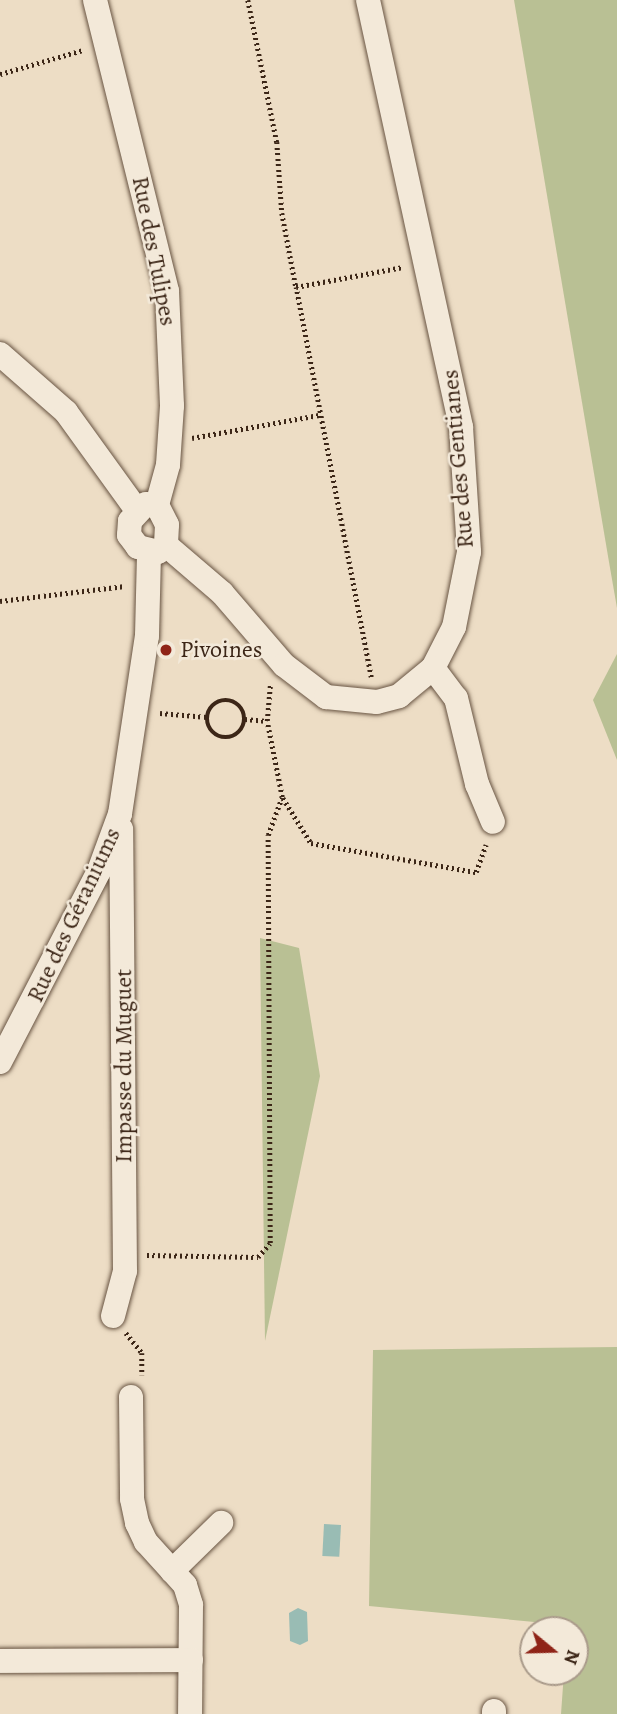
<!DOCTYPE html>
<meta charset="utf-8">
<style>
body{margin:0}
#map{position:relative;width:617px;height:1714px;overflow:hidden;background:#edddc5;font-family:Alegreya,serif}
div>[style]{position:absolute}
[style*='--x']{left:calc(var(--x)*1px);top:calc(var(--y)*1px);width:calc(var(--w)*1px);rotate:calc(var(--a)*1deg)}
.green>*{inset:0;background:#b9c094}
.water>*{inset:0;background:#99bcb4;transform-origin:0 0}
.path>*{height:4.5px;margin-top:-2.25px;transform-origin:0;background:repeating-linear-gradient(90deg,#3c2617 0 2px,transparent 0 5.5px)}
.path>.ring{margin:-2.25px;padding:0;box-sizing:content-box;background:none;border:4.5px solid #3c2617;border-radius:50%}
.roads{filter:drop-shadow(0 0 2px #685442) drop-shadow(0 0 2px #685442)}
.street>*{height:24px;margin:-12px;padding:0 12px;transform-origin:12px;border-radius:12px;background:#f3e9d9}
.dots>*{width:19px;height:19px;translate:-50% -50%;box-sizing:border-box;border:4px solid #f3e9d9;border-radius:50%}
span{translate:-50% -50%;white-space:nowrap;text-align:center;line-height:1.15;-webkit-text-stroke:5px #f3e9d9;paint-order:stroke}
.street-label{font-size:24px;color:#3c2617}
.poi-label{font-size:24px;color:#3c2617}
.left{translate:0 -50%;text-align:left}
.north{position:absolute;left:519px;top:1616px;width:70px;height:70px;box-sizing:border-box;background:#f3e9d9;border:2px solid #aa9b8b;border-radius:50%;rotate:109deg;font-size:19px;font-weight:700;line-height:28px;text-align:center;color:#3c2617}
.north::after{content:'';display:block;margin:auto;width:24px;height:32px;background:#8f2418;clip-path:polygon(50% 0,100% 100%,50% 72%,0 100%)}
</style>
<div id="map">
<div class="green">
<i style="clip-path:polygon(514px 0,617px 0,617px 608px,609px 562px)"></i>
<i style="clip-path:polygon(617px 654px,617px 760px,593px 700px)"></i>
<i style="clip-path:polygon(260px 938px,299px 948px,320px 1076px,265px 1341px)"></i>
<i style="clip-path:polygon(617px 1347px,617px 1714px,561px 1714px,564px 1672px,575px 1672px,575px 1630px,566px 1630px,566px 1625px,369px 1606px,373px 1350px)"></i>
</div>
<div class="water">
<i style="left:324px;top:1524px;width:17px;height:32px;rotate:3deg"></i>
<i style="clip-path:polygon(298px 1608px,307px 1612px,308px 1641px,300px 1645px,290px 1641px,289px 1613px)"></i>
</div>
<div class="path">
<i style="--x:248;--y:0;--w:145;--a:78.5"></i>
<i style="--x:277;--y:142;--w:71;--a:86"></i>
<i style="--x:282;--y:213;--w:75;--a:79.3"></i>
<i style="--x:0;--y:74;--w:86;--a:-16.1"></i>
<i style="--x:192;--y:438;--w:129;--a:-10.3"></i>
<i style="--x:0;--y:601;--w:126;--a:-6.8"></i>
<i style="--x:371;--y:677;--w:397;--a:-100.9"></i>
<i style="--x:296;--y:287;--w:109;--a:-10.6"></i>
<i class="ring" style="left:207px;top:700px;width:33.5px;height:33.5px"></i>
<i style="--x:160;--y:713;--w:47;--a:4.9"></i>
<i style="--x:245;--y:719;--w:22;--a:5"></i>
<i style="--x:283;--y:798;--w:53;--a:58.1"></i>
<i style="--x:311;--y:843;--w:168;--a:10"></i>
<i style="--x:476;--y:872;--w:29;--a:-70"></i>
<i style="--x:147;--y:1255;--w:111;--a:1"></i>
<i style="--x:258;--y:1257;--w:18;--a:-49"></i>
<i style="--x:270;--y:1243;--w:408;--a:-90.3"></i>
<i style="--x:268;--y:835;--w:40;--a:-69.8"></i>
<i style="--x:282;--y:797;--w:77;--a:-101.2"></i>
<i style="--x:267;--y:721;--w:38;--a:-85"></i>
<i style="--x:126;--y:1333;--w:26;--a:51"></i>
<i style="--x:142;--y:1353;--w:22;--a:90"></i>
</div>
<div class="roads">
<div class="street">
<i style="--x:95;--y:0;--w:300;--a:76.1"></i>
<i style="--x:167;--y:291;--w:115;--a:87.5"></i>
<i style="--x:172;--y:406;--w:59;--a:93.9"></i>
<i style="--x:168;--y:465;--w:41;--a:105.4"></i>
<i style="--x:368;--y:0;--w:437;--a:77.7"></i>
<i style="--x:461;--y:427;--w:125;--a:86.3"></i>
<i style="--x:469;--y:552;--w:76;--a:101.3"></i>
<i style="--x:454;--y:627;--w:46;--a:117.1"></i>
<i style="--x:433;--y:668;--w:38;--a:53"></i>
<i style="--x:456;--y:698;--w:89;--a:76.3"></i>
<i style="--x:477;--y:784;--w:41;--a:67.2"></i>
<i style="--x:0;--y:354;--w:88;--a:41.3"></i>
<i style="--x:66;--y:412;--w:120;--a:54.2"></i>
<i style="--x:146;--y:504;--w:11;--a:5"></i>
<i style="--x:157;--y:505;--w:22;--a:63"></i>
<i style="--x:167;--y:525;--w:20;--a:93"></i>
<i style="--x:166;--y:545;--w:11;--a:139"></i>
<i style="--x:158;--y:552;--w:21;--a:-166"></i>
<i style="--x:138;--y:547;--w:15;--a:-127"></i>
<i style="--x:129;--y:535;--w:14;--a:-86"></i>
<i style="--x:130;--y:521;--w:23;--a:-47"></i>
<i style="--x:166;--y:545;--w:74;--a:40.6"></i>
<i style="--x:222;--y:593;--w:95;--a:49.3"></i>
<i style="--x:284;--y:665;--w:53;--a:37.3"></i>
<i style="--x:326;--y:697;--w:51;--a:5.6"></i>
<i style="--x:377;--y:702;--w:23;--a:-15"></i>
<i style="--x:399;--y:696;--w:44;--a:-39.5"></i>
<i style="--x:0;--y:1062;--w:215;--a:-62.6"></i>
<i style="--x:99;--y:871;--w:61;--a:-69.8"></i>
<i style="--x:120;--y:814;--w:180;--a:-81.4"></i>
<i style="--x:147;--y:636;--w:84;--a:-88.6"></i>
<i style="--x:113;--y:1316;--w:47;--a:-75.1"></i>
<i style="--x:125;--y:1271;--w:442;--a:-90.5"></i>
<i style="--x:131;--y:1397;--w:102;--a:89.4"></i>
<i style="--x:132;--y:1499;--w:25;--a:78"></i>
<i style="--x:137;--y:1523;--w:21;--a:65"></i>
<i style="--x:146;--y:1542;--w:58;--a:47.8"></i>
<i style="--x:185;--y:1585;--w:21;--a:73"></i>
<i style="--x:191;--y:1605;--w:109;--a:90.5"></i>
<i style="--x:172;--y:1571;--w:69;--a:-44.4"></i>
<i style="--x:0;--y:1661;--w:191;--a:-0.3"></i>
<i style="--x:494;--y:1714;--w:3;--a:-90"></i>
</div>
</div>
<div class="dots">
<i style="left:166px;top:650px;background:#8f2418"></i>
</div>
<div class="street-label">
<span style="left:154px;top:251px;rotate:79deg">Rue des Tulipes</span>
<span style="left:458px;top:459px;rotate:-95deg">Rue des Gentianes</span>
<span style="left:74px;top:915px;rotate:-65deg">Rue des Géraniums</span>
<span style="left:124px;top:1066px;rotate:-90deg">Impasse du Muguet</span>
</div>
<div class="poi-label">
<span class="left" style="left:180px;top:650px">Pivoines</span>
</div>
<div class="north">N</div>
</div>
